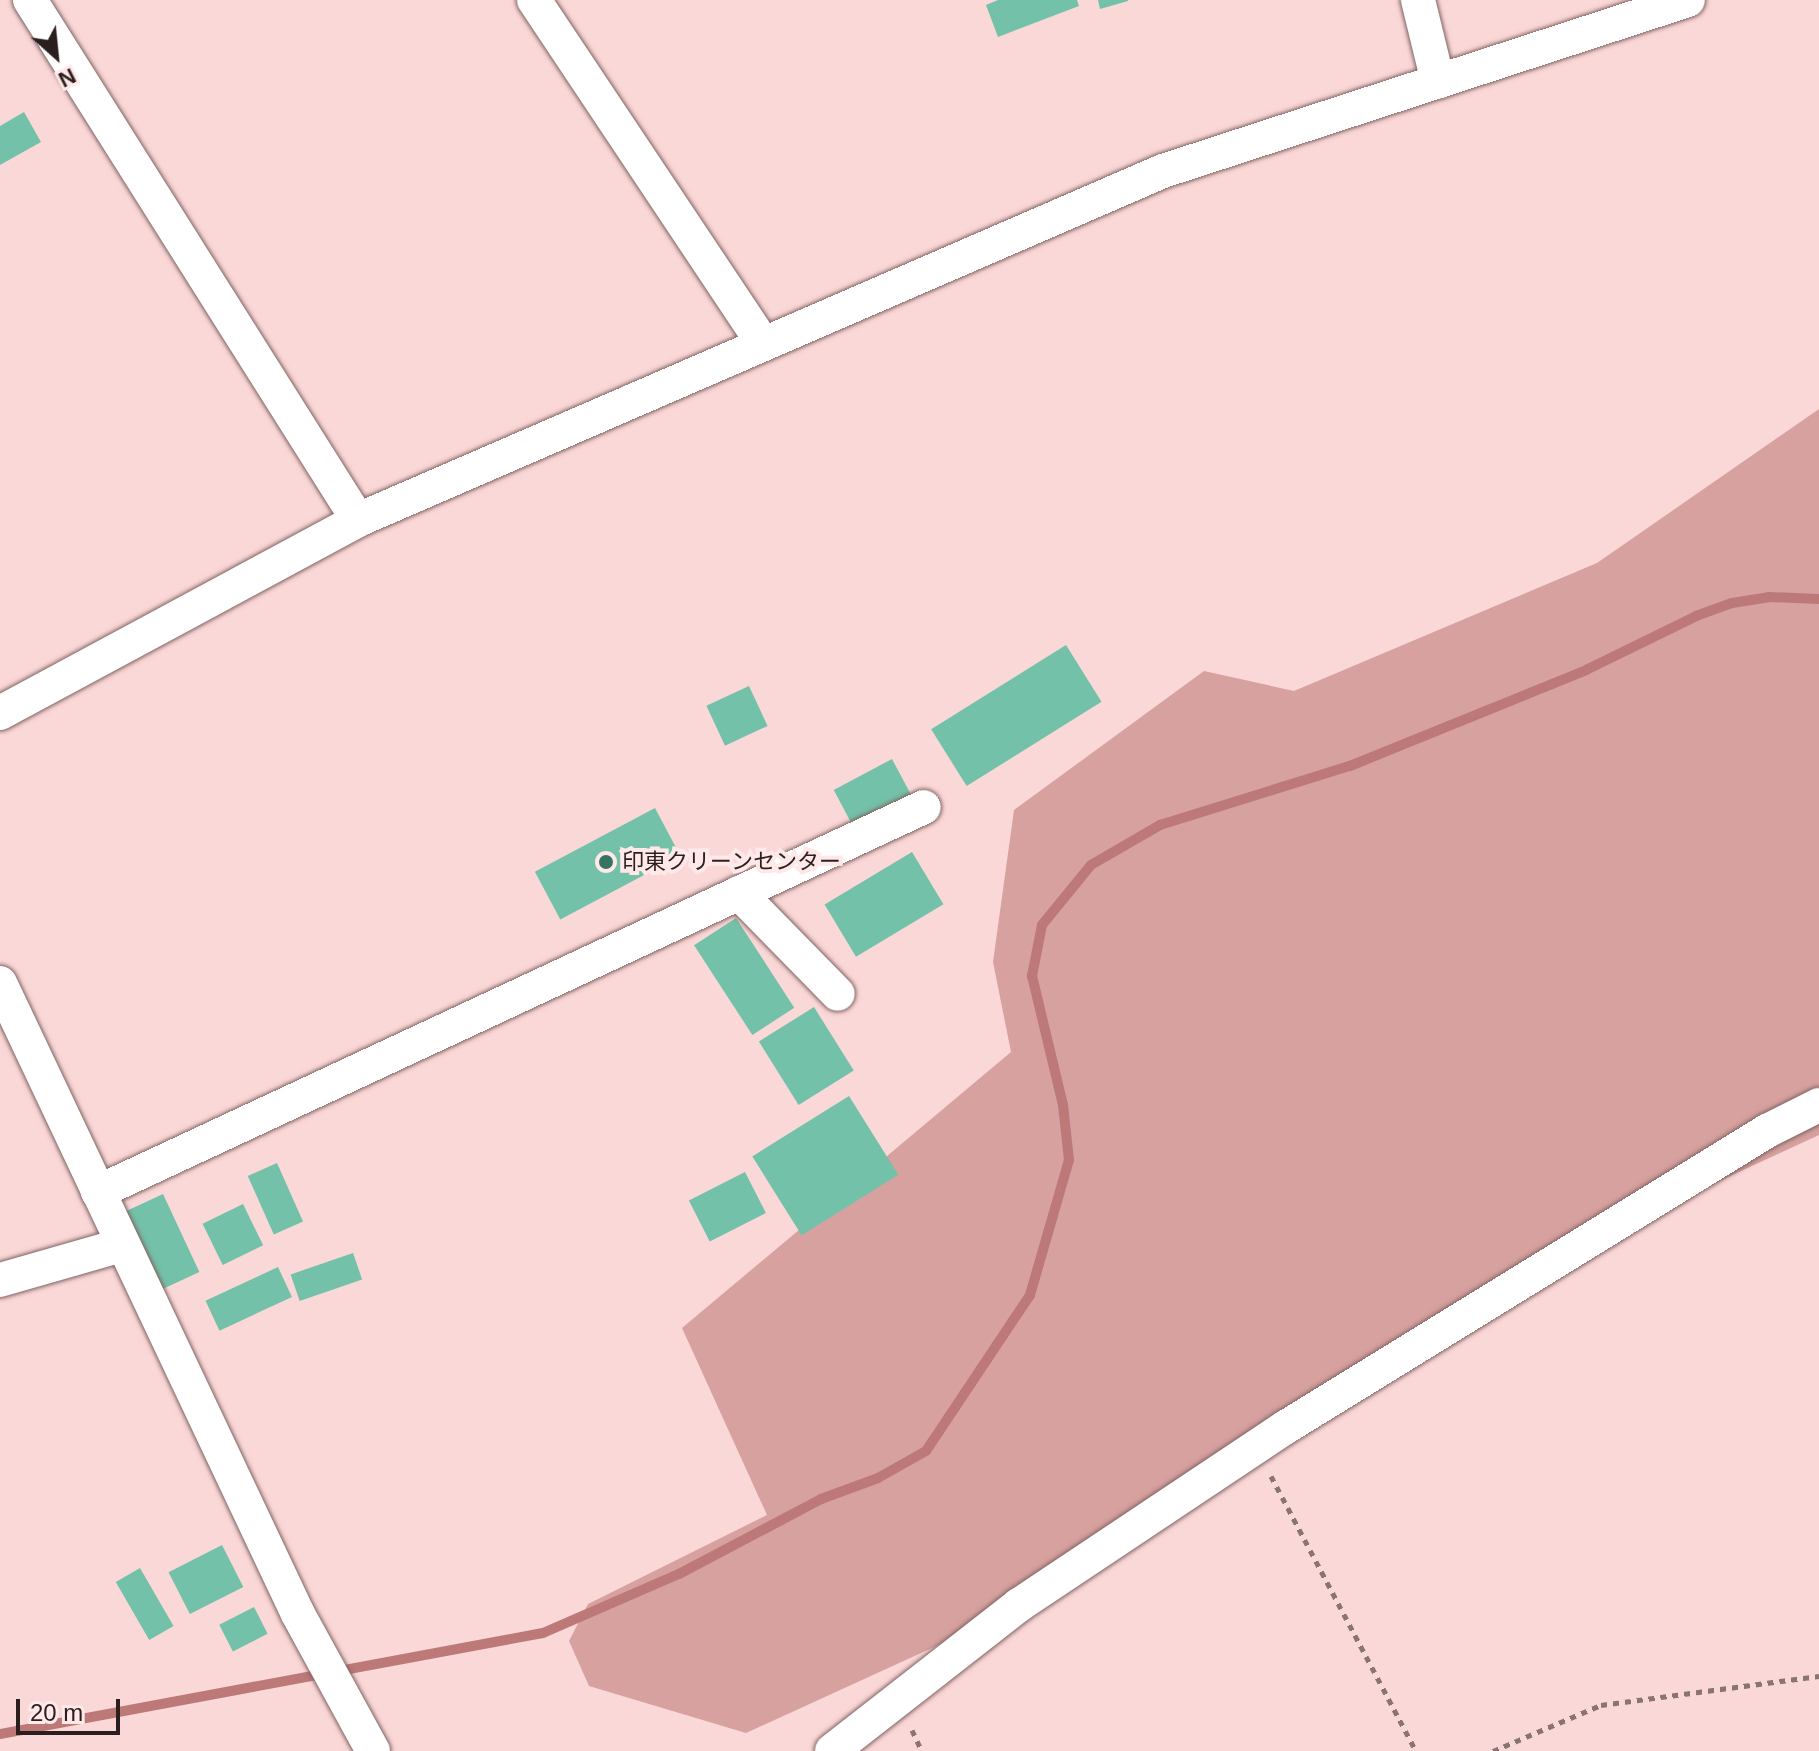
<!DOCTYPE html>
<meta charset="utf-8">
<style>
body{margin:0}
#map{position:relative;width:1819px;height:1751px;overflow:hidden;background:#fad8d7;font-family:Arial,"Noto Sans JP",sans-serif}
div>[style]{position:absolute}
[style*='--x']{left:calc(var(--x)*1px);top:calc(var(--y)*1px);width:calc(var(--w)*1px);rotate:calc(var(--a)*1deg)}
.green>*{inset:0;background:#d6a19f}
.stream>*{height:10px;margin:-5px;padding:0 5px;transform-origin:5px;border-radius:5px;background:#bd7978}
.building>*{inset:0;background:#73c1a8;transform-origin:0 0}
.path>*{height:5px;margin-top:-2.5px;transform-origin:0;background:repeating-linear-gradient(90deg,#897373 0 6px,transparent 0 12px)}
.roads{filter:drop-shadow(0 0 2px #816362) drop-shadow(0 0 2px #816362)}
.minor>*{height:34px;margin:-17px;padding:0 17px;transform-origin:17px;border-radius:17px;background:#fff}
.dots>*{width:22px;height:22px;translate:-50% -50%;box-sizing:border-box;border:4px solid #fee9e8;border-radius:50%}
span{translate:-50% -50%;white-space:nowrap;text-align:center;line-height:1.15;-webkit-text-stroke:8px #fee9e8;paint-order:stroke}
.poi-label{font-size:22px;color:#2a1e1e}
.left{translate:0 -50%;text-align:left}
.north{position:absolute;left:16px;top:16px;width:80px;height:80px;-webkit-text-stroke:6px #fee9e8;paint-order:stroke;rotate:153deg;font-size:22px;font-weight:700;line-height:32px;text-align:center;color:#2a1e1e}
.north::after{content:'';display:block;margin:auto;width:28px;height:36px;background:#2a1e1e;clip-path:polygon(50% 0,100% 100%,50% 72%,0 100%)}
.scale{position:absolute;left:16px;top:1699px;width:104px;height:36px;box-sizing:border-box;border:4px solid #2a1e1e;border-top:0;padding-left:10px;font-size:24px;line-height:28px;white-space:nowrap;color:#2a1e1e;-webkit-text-stroke:6px #fee9e8;paint-order:stroke}
</style>
<div id="map">
<div class="green">
<i style="clip-path:polygon(1819px 409px,1819px 1135px,1502px 1282px,1002px 1616px,746px 1733px,589px 1686px,569px 1641px,588px 1604px,767px 1515px,682px 1328px,1011px 1052px,993px 962px,1014px 810px,1204px 671px,1294px 691px,1597px 563px)"></i>
</div>
<div class="stream">
<i style="--x:0;--y:1734;--w:552;--a:-10.54"></i>
<i style="--x:543;--y:1633;--w:148;--a:-23.5"></i>
<i style="--x:679;--y:1574;--w:161;--a:-27.8"></i>
<i style="--x:821;--y:1499;--w:61;--a:-20.2"></i>
<i style="--x:878;--y:1478;--w:55;--a:-29.4"></i>
<i style="--x:926;--y:1451;--w:187;--a:-56.3"></i>
<i style="--x:1030;--y:1295;--w:141;--a:-73.9"></i>
<i style="--x:1069;--y:1160;--w:55;--a:-96.2"></i>
<i style="--x:1063;--y:1105;--w:133;--a:-103.5"></i>
<i style="--x:1032;--y:976;--w:52;--a:-78.9"></i>
<i style="--x:1042;--y:925;--w:77;--a:-50.8"></i>
<i style="--x:1091;--y:865;--w:80;--a:-30.1"></i>
<i style="--x:1160;--y:825;--w:199;--a:-17.3"></i>
<i style="--x:1350;--y:766;--w:255;--a:-22.1"></i>
<i style="--x:1586;--y:670;--w:123;--a:-26.1"></i>
<i style="--x:1696;--y:616;--w:38;--a:-20"></i>
<i style="--x:1732;--y:603;--w:37;--a:-9"></i>
<i style="--x:1769;--y:597;--w:50;--a:2.3"></i>
</div>
<div class="building">
<i style="clip-path:polygon(998px 0,1077px 0,1079px 6px,998px 37px,986px 5px)"></i>
<i style="clip-path:polygon(1098px 0,1128px 0,1128px 1px,1100px 9px)"></i>
<i style="clip-path:polygon(24px 112px,41px 142px,0 165px,0 126px)"></i>
<i style="left:1066px;top:645px;width:67px;height:159px;rotate:58deg"></i>
<i style="left:749px;top:686px;width:44px;height:47px;rotate:65deg"></i>
<i style="left:892px;top:759px;width:42px;height:66px;rotate:62deg"></i>
<i style="left:655px;top:808px;width:54px;height:136px;rotate:62deg"></i>
<i style="left:912px;top:852px;width:61px;height:102px;rotate:59deg"></i>
<i style="left:736px;top:918px;width:107px;height:50px;rotate:57deg"></i>
<i style="left:814px;top:1007px;width:75px;height:65px;rotate:58deg"></i>
<i style="left:849px;top:1096px;width:93px;height:114px;rotate:58deg"></i>
<i style="left:277px;top:1163px;width:64px;height:32px;rotate:66deg"></i>
<i style="left:745px;top:1172px;width:46px;height:63px;rotate:63deg"></i>
<i style="left:163px;top:1194px;width:86px;height:44px;rotate:65deg"></i>
<i style="left:243px;top:1204px;width:46px;height:45px;rotate:64deg"></i>
<i style="left:353px;top:1253px;width:28px;height:66px;rotate:71deg"></i>
<i style="left:278px;top:1267px;width:33px;height:80px;rotate:65deg"></i>
<i style="left:222px;top:1545px;width:47px;height:60px;rotate:63deg"></i>
<i style="left:140px;top:1568px;width:67px;height:28px;rotate:60deg"></i>
<i style="left:254px;top:1607px;width:30px;height:39px;rotate:63deg"></i>
</div>
<div class="path">
<i style="--x:1271;--y:1476;--w:311;--a:62.2"></i>
<i style="--x:912;--y:1730;--w:23;--a:65"></i>
<i style="--x:1493;--y:1751;--w:117;--a:-23.1"></i>
<i style="--x:1601;--y:1705;--w:220;--a:-7.6"></i>
</div>
<div class="roads">
<div class="minor">
<i style="--x:30;--y:0;--w:615;--a:57.76"></i>
<i style="--x:534;--y:0;--w:413;--a:56.3"></i>
<i style="--x:1418;--y:0;--w:84;--a:76.3"></i>
<i style="--x:0;--y:713;--w:407;--a:-28.3"></i>
<i style="--x:358;--y:520;--w:877;--a:-23.44"></i>
<i style="--x:1163;--y:171;--w:552;--a:-18.04"></i>
<i style="--x:739;--y:893;--w:141;--a:45.6"></i>
<i style="--x:0;--y:983;--w:698;--a:64.72"></i>
<i style="--x:298;--y:1614;--w:156;--a:61.3"></i>
<i style="--x:98;--y:1192;--w:911;--a:-24.99"></i>
<i style="--x:0;--y:1280;--w:127;--a:-16"></i>
<i style="--x:832;--y:1751;--w:237;--a:-38"></i>
<i style="--x:1019;--y:1605;--w:321;--a:-33.7"></i>
<i style="--x:1286;--y:1427;--w:565;--a:-31.61"></i>
<i style="--x:1767;--y:1131;--w:58;--a:-26.6"></i>
</div>
</div>
<div class="dots">
<i style="left:606px;top:862px;background:#357462"></i>
</div>
<div class="poi-label">
<span class="left" style="left:622px;top:862px">印東クリーンセンター</span>
</div>
<div class="north">N</div>
<div class="scale">20 m</div>
</div>
